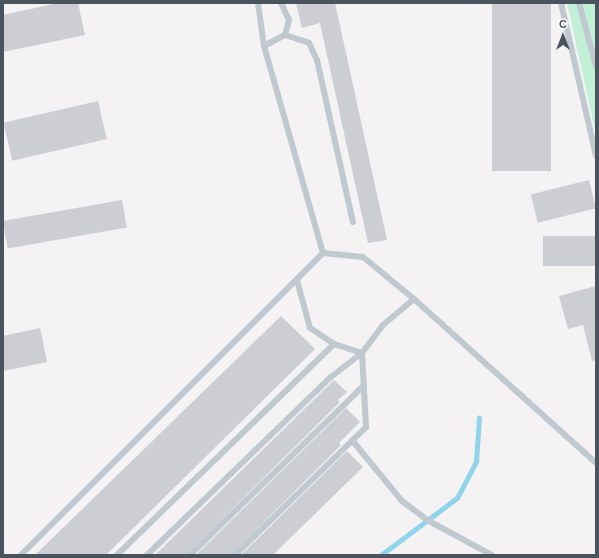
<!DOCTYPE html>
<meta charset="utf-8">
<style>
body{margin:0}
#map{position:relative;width:599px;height:558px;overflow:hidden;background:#f4f2f2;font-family:Arial,sans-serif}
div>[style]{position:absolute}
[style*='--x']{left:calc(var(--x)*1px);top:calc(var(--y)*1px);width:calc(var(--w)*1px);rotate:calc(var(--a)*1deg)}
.green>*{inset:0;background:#c2f0d6}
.stream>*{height:4.5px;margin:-2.25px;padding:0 2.25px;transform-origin:2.25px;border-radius:2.25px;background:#90d4ec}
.building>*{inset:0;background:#ccced4;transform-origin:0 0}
.lane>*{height:6px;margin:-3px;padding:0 3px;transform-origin:3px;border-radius:3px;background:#c0c8d0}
span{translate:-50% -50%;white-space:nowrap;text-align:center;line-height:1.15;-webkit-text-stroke:3px #fff;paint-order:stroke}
.frame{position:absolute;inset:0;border:4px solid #49545f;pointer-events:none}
.north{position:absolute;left:543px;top:16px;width:40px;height:40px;-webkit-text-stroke:3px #fff;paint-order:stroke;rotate:0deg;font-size:11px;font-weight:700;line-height:16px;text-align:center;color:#49545f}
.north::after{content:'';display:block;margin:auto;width:14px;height:18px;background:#49545f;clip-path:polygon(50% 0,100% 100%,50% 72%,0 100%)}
</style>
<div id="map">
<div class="green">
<i style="clip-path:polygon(567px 3px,596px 3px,596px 134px)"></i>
</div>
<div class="stream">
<i style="--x:381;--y:555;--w:95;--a:-36.9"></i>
<i style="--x:457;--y:498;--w:41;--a:-62.2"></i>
<i style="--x:476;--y:462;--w:44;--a:-86.1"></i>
</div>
<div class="building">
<i style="clip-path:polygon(58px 3px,78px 3px,85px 35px,3px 52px,3px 15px)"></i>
<i style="clip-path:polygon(296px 3px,335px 3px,387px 240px,368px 243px,320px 23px,302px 28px)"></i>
<i style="left:492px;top:3px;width:59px;height:168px"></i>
<i style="left:98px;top:101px;width:39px;height:97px;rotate:77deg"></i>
<i style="left:589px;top:180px;width:29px;height:60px;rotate:76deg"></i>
<i style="left:122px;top:200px;width:28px;height:121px;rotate:80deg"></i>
<i style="left:596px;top:236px;width:30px;height:53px;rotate:90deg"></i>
<i style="clip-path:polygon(596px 286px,596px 360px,592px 361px,583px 325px,568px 329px,559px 296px)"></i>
<i style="clip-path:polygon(281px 316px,315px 349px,106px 555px,35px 555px)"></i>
<i style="clip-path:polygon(40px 328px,47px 362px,3px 371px,3px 336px)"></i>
<i style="clip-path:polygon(334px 380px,347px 392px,338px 400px,340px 402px,186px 555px,155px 555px)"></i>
<i style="clip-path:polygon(346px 408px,360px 422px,339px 443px,341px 445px,231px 555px,196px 555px)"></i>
<i style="clip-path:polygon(347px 451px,363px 467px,273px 555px,241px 555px)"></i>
</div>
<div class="lane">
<i style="--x:258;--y:3;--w:43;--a:82.1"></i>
<i style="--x:264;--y:46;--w:215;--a:74.1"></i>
<i style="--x:323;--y:253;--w:40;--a:5.7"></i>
<i style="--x:363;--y:257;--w:66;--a:39.5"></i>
<i style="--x:414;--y:299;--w:245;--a:42"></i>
<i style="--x:561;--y:3;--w:157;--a:77.1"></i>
<i style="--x:579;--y:3;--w:65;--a:74.9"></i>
<i style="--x:285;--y:35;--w:25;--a:18"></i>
<i style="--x:309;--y:43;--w:19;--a:65"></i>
<i style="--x:317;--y:60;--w:166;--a:77.5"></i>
<i style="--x:264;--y:46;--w:24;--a:-28"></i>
<i style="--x:285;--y:35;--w:16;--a:-75"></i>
<i style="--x:289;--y:20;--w:19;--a:-115"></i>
<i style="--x:352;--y:440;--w:79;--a:50.7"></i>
<i style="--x:402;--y:501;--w:31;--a:37"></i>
<i style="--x:427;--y:520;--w:74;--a:28.3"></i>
<i style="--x:21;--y:555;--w:427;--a:-45"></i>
<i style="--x:117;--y:555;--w:303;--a:-44.2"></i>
<i style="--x:147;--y:555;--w:256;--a:-44.1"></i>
<i style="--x:331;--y:377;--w:39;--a:-38"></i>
<i style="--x:362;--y:353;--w:35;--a:-53"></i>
<i style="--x:383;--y:325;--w:40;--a:-40"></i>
<i style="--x:190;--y:555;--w:243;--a:-44.3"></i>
<i style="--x:235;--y:555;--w:183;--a:-44.3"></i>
<i style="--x:366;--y:427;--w:74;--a:-93.1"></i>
<i style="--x:362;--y:353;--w:29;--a:-162"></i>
<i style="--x:334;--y:344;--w:29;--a:-146"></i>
<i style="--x:310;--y:328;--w:50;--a:-105.2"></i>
</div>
<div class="frame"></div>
<div class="north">С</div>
</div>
